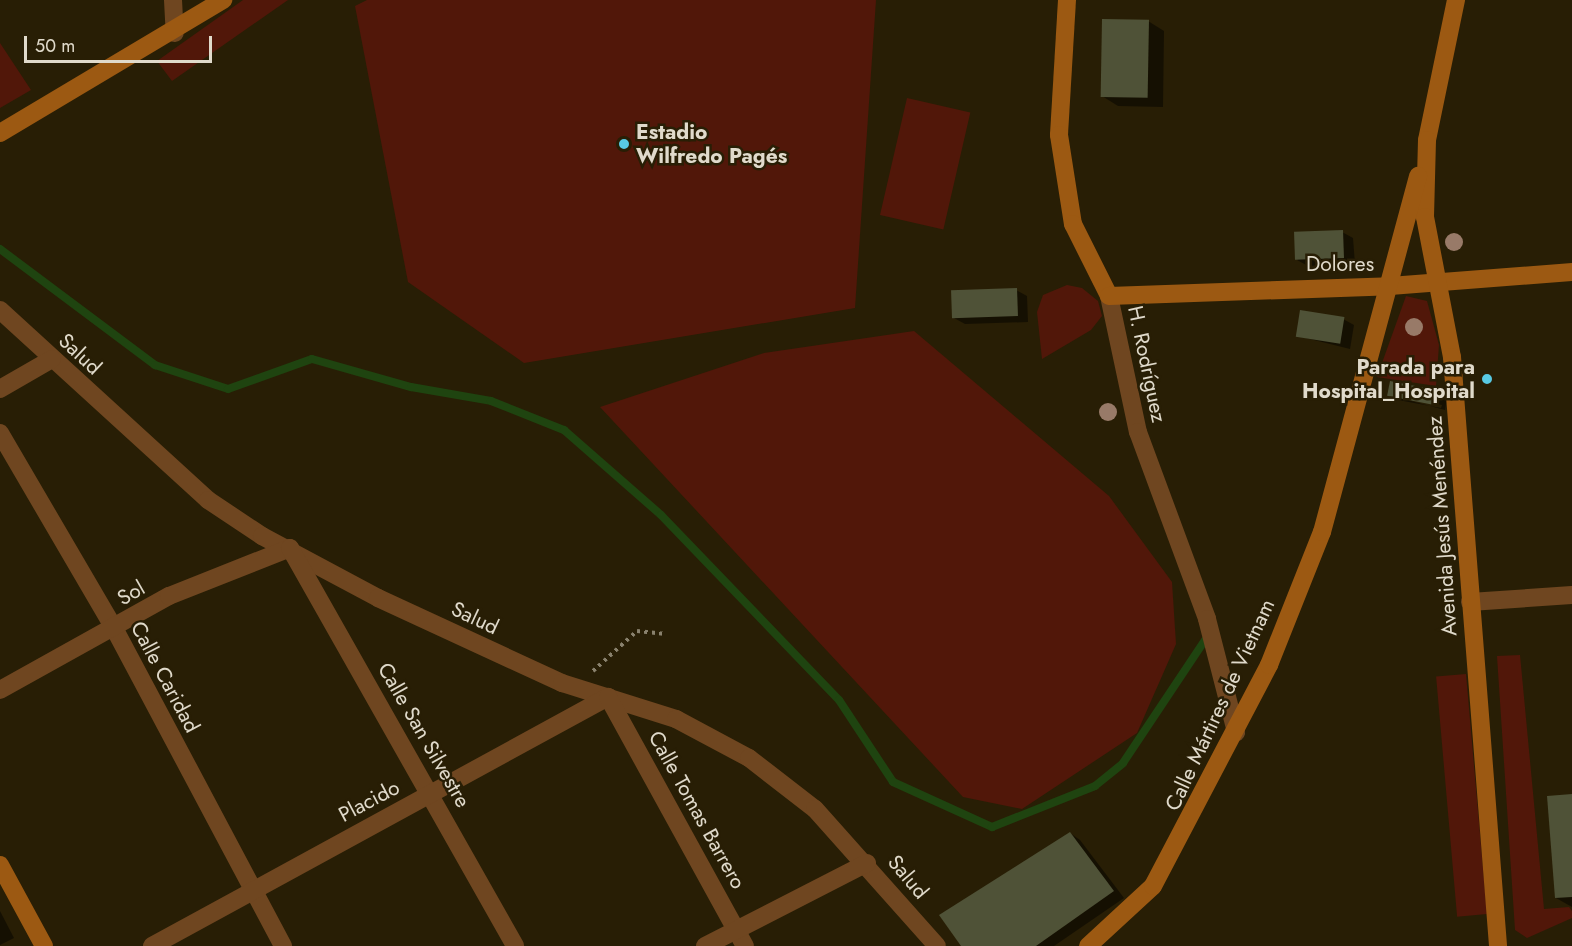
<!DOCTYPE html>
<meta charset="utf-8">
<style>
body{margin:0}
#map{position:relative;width:1572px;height:946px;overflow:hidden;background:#281e05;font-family:Jost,sans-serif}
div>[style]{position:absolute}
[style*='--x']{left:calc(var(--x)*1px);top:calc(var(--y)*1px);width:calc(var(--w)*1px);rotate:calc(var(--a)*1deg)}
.green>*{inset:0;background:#511709;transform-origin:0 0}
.shadow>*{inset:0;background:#0007}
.stream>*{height:8px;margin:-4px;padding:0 4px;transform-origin:4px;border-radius:4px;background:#1f4410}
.building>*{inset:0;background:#4f5237;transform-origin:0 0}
.path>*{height:4px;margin-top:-2px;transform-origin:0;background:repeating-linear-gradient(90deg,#89816d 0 3px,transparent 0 7.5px)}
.street>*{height:18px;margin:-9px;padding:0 9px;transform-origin:9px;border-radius:9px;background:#6f4620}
.secondary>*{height:18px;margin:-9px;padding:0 9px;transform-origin:9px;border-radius:9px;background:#9c5912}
.trees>*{width:18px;height:18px;margin:-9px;border-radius:50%;background:#987a68}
.dots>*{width:16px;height:16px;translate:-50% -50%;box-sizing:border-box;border:3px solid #281e05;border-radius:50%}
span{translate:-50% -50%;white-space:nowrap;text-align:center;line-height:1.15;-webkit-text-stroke:5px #281e05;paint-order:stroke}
.poi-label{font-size:21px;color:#e0dacb;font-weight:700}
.left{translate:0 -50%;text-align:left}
.right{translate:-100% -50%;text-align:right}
.street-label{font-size:21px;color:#e0dacb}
.scale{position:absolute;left:24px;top:36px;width:188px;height:27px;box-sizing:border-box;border:3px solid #e0dacb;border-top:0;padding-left:8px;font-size:18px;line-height:21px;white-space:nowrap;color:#e0dacb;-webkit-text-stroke:4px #281e05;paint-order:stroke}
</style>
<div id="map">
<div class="green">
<i style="clip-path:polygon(243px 0,288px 0,172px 81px,157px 61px)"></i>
<i style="clip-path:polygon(367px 0,876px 0,855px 308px,524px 363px,408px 282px,355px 6px)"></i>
<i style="clip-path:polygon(0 43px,31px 90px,0 108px)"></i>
<i style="left:907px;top:98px;width:65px;height:120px;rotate:13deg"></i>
<i style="clip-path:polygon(1067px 285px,1082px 288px,1098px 301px,1102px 316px,1091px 330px,1042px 359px,1037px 312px,1043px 295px)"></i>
<i style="clip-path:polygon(1406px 296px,1427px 301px,1439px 345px,1436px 386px,1377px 377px)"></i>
<i style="clip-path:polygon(914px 331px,1109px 496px,1172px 582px,1176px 644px,1137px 733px,1022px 809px,963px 797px,600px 407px,764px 353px)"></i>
<i style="clip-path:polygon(1520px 655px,1544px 909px,1569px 907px,1572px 911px,1572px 918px,1527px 938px,1515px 930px,1497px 656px)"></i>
<i style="left:1466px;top:674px;width:241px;height:30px;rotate:85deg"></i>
</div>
<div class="shadow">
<i style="clip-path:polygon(1148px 21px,1164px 31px,1163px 107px,1118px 106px,1102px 96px)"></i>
<i style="clip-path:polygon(1342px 232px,1353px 238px,1355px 264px,1308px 266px,1297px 260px)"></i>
<i style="clip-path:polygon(1016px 290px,1027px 296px,1028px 322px,965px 324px,954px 318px)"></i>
<i style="clip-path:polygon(1343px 319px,1354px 325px,1350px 349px,1298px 336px)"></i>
<i style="clip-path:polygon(evenodd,1436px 391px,1447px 398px,1445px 410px,1389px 395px,1436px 391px,1398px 397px,1442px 405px,1441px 408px,1398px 400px,1398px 397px)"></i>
<i style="clip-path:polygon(1572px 796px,1572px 907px,1556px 898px)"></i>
<i style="clip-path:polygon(1070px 833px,1080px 840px,1124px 898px,1054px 946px,962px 946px)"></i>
<i style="clip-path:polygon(0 911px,14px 938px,0 945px)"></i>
</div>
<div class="stream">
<i style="--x:0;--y:249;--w:194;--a:36.8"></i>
<i style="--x:155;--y:365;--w:77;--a:18.2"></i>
<i style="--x:228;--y:389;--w:89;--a:-19.7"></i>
<i style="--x:312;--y:359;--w:103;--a:15.8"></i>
<i style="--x:411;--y:387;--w:81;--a:9.9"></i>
<i style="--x:491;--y:401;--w:79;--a:21.7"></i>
<i style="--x:564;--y:430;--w:129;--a:41.2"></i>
<i style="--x:661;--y:515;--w:257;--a:46.1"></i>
<i style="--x:839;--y:700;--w:98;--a:56.6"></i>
<i style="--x:893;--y:782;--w:109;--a:24.4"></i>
<i style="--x:992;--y:827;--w:111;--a:-21.7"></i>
<i style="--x:1095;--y:786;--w:36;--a:-39"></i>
<i style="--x:1123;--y:763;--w:148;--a:-56.3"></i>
</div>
<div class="building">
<i style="left:1102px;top:19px;width:47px;height:78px;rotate:1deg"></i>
<i style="left:1343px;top:230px;width:28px;height:49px;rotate:88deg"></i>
<i style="left:1017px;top:288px;width:28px;height:66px;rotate:88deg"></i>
<i style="left:1300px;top:310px;width:45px;height:27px;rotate:9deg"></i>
<i style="left:1390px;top:381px;width:48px;height:15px;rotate:11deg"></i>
<i style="clip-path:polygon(1572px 794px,1572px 897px,1555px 898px,1547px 796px)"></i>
<i style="clip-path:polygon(1070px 832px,1114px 891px,1036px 946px,961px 946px,939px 915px)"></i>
</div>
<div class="path">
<i style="--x:593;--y:671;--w:59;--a:-42.3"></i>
<i style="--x:637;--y:631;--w:29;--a:6"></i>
</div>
<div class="street">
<i style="--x:173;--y:0;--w:33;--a:87"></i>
<i style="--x:1109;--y:296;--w:139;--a:78"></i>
<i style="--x:1138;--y:432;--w:199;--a:69.7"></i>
<i style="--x:1207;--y:619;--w:117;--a:75.6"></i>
<i style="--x:0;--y:310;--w:282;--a:42.4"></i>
<i style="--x:208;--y:500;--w:65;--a:33.7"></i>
<i style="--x:262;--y:536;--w:132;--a:28.1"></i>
<i style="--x:378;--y:598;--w:203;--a:24.8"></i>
<i style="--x:562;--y:683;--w:120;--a:17.5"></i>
<i style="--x:676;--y:719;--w:83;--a:28.1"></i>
<i style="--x:749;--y:758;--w:83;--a:37.7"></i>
<i style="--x:815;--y:809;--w:183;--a:48.3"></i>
<i style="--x:0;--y:389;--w:60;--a:-30"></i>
<i style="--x:0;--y:433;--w:226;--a:59.7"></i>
<i style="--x:114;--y:628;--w:360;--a:62"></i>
<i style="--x:1470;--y:602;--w:102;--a:-3.9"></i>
<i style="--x:0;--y:690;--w:193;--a:-29.1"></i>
<i style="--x:169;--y:596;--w:130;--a:-21.6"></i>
<i style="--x:290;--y:548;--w:457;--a:60.5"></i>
<i style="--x:152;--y:946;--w:520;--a:-28.64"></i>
<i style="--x:608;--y:697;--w:284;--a:61.2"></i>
<i style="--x:705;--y:946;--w:182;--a:-27.1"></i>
</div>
<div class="secondary">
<i style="--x:1067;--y:0;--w:135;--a:93.4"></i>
<i style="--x:1059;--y:135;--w:90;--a:81.1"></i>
<i style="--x:1073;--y:224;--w:80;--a:63.4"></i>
<i style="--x:1109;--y:296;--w:281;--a:-2"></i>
<i style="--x:1390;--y:286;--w:183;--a:-4.4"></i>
<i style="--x:1456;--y:0;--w:143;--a:101.7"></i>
<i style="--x:1427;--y:140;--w:77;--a:91.5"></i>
<i style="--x:1425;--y:217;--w:143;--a:79.1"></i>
<i style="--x:1452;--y:357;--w:591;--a:85.53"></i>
<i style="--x:0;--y:133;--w:260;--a:-30.8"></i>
<i style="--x:0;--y:865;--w:92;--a:61.5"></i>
<i style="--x:1088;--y:946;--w:88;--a:-42.7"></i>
<i style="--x:1153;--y:886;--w:250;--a:-62.3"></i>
<i style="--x:1269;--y:665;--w:143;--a:-68.3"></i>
<i style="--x:1322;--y:532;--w:369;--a:-74.9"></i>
</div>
<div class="trees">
<i style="left:1454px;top:242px"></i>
<i style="left:1414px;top:327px"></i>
<i style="left:1108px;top:412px"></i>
</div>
<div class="dots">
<i style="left:624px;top:144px;background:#58c9e3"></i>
<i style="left:1487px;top:379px;background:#58c9e3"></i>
</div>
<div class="poi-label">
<span class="left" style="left:636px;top:144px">Estadio<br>Wilfredo Pagés</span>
<span class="right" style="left:1475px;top:379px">Parada para<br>Hospital_Hospital</span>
</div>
<div class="street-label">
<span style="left:1340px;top:264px">Dolores</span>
<span style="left:80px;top:354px;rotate:43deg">Salud</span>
<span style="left:1147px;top:364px;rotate:78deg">H. Rodríguez</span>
<span style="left:1442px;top:526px;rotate:-94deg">Avenida Jesús Menéndez</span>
<span style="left:131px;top:593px;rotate:-30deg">Sol</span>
<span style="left:475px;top:618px;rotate:25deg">Salud</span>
<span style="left:165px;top:677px;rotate:62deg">Calle Caridad</span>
<span style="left:1220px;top:705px;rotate:-65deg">Calle Mártires de Vietnam</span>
<span style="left:424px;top:735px;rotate:60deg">Calle San Silvestre</span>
<span style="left:369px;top:801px;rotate:-28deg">Placido</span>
<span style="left:697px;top:810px;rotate:61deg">Calle Tomas Barrero</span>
<span style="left:908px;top:877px;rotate:50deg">Salud</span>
</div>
<div class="scale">50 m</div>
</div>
